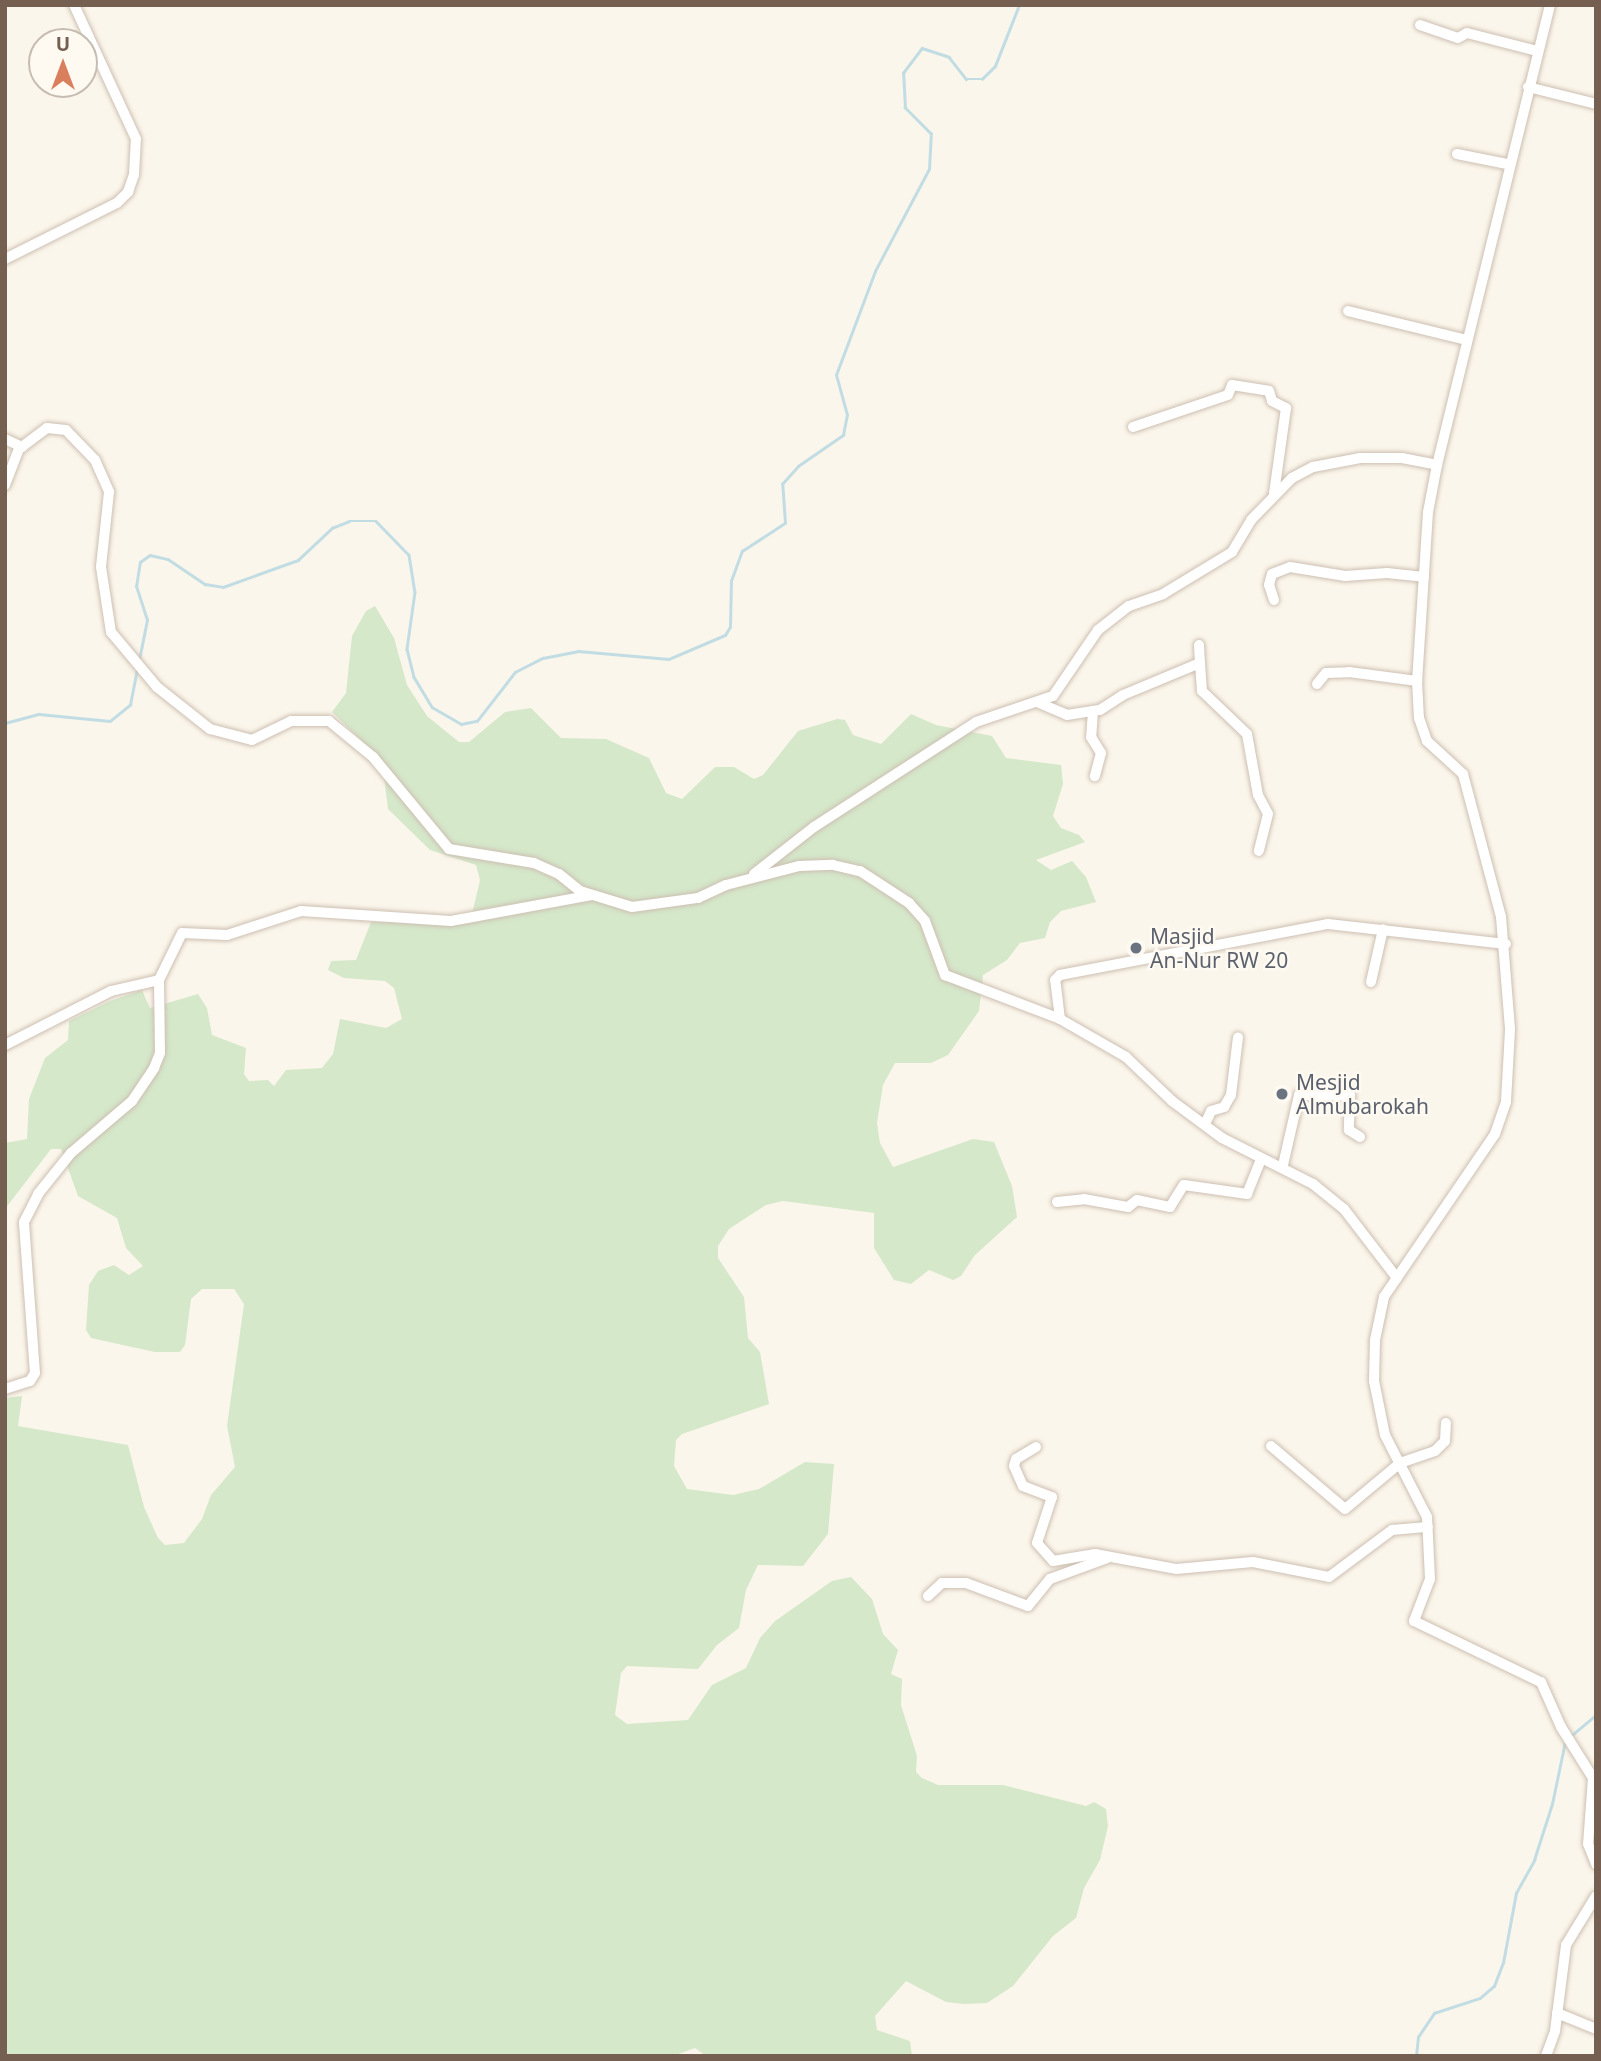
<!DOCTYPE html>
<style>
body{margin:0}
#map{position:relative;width:1601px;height:2061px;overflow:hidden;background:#fbf6eb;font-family:"Noto Sans",sans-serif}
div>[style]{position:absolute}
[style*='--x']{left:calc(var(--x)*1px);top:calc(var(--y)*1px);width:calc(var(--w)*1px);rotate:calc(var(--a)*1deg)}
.green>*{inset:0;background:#d5e8ca}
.stream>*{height:2.5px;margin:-1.25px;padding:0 1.25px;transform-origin:1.25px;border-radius:1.25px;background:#c1dde3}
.roads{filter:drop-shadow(0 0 2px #cdbfb2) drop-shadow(0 0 2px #cdbfb2)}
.minor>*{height:10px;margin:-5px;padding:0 5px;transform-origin:5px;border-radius:5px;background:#fff}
.dots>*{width:19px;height:19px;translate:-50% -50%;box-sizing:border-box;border:4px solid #fefaf2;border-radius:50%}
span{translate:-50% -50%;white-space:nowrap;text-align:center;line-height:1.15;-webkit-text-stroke:5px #fefaf2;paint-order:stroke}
.worship-label{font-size:21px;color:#5b616d}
.left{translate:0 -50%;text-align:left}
.frame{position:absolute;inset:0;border:7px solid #745f50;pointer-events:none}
.north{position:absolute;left:28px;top:28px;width:70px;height:70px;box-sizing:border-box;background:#fefaf2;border:2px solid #c7bcb1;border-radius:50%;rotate:0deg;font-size:19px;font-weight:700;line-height:28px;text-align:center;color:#745f50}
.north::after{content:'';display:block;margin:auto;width:24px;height:32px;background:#d97f5d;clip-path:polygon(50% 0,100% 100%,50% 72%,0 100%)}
</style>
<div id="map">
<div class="green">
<i style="clip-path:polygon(375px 606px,394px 638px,407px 685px,427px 716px,459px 742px,469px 742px,505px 712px,531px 708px,561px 738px,606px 739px,649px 758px,666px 793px,682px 799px,715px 767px,734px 767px,754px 779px,763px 775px,798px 731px,837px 719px,845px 720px,853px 735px,881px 744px,911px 714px,936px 725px,992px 736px,1006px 758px,1061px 765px,1063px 784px,1053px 816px,1061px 828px,1079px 835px,1085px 842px,1036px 860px,1051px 870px,1072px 861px,1086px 877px,1096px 902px,1061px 911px,1050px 922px,1045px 938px,1020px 943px,1007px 960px,983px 975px,979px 1011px,948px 1055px,931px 1063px,895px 1063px,883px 1085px,877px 1123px,880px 1143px,893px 1167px,973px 1139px,994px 1142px,1012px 1186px,1017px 1217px,975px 1255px,961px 1276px,953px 1280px,929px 1270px,911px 1284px,894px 1280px,874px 1248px,874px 1213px,783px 1201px,766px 1205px,729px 1229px,718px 1246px,718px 1258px,744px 1297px,748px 1338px,760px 1352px,769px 1404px,682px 1434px,676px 1440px,674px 1466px,687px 1489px,733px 1495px,759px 1489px,805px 1462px,834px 1464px,828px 1534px,803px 1566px,758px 1565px,746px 1590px,739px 1628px,717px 1645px,698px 1669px,627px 1666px,621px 1673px,615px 1715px,627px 1724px,688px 1720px,712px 1685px,746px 1668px,760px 1638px,775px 1621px,832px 1581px,851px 1577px,872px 1599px,883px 1634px,898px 1650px,891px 1674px,902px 1679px,901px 1705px,917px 1756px,916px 1772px,922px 1778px,938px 1785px,1003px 1785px,1086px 1806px,1094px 1802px,1106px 1809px,1108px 1826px,1100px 1860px,1084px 1888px,1076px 1918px,1053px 1936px,1013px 1986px,987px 2003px,964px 2004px,946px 2002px,906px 1981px,875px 2016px,877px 2030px,910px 2041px,912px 2056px,706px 2056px,695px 2048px,673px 2056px,5px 2056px,5px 1398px,22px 1396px,18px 1426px,128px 1445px,144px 1507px,158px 1538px,165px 1545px,184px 1543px,202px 1519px,211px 1495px,235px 1467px,227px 1426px,244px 1304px,234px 1289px,202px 1289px,191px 1299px,185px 1345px,180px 1352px,155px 1352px,91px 1338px,86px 1330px,89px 1285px,98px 1271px,114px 1265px,129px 1275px,143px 1266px,126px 1248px,117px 1218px,78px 1196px,61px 1149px,51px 1149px,5px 1209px,5px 1143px,27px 1139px,29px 1099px,45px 1058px,68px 1040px,69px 1021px,110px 1001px,142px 990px,150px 1008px,198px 994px,207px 1008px,212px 1035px,246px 1048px,244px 1074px,249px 1081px,268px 1080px,274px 1086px,286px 1070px,322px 1068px,333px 1054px,340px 1019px,386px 1028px,402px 1019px,394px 988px,385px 981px,344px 978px,328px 970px,331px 961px,356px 960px,371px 922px,470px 923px,480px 880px,476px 865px,430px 850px,388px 809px,382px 760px,332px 712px,346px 693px,352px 636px,366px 611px)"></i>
</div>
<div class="stream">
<i style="--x:139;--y:660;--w:41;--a:-78.7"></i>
<i style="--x:147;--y:620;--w:35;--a:-108"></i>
<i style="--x:136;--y:587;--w:25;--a:-81"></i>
<i style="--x:140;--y:562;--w:12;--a:-35"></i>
<i style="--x:150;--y:555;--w:18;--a:13"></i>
<i style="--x:168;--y:559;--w:45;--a:34"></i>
<i style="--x:205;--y:584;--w:18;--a:9"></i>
<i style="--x:223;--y:587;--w:80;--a:-19.8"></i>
<i style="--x:298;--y:560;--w:47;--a:-43.3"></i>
<i style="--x:332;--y:528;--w:18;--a:-22"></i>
<i style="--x:349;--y:521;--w:27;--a:0"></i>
<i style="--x:376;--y:521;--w:47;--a:45.9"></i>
<i style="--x:409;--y:555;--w:37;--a:81"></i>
<i style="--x:415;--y:592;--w:58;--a:98"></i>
<i style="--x:407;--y:649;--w:29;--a:76"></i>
<i style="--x:414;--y:677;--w:35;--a:59"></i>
<i style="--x:432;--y:707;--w:34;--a:30"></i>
<i style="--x:461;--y:724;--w:16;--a:-11"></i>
<i style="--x:477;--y:721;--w:62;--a:-52.2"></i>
<i style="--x:515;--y:672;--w:31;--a:-27"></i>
<i style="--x:543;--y:658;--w:36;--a:-11"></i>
<i style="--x:578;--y:651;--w:91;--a:5"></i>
<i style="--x:669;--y:659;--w:61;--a:-23.2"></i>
<i style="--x:725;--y:635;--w:9;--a:-58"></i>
<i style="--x:730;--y:627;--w:46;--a:-88.8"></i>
<i style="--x:731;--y:581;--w:32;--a:-70"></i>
<i style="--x:742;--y:551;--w:51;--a:-33.1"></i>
<i style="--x:785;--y:523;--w:39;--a:-94"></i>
<i style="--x:782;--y:484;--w:24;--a:-48"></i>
<i style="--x:798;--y:466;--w:55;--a:-34.6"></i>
<i style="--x:843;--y:435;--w:20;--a:-79"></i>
<i style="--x:847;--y:415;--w:41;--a:-105.4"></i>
<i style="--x:836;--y:375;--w:111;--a:-69.4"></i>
<i style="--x:875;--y:271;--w:115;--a:-62.1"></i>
<i style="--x:929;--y:169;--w:35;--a:-87"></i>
<i style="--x:931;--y:134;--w:37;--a:-135"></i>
<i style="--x:905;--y:108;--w:35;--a:-93"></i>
<i style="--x:903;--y:73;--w:31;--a:-53"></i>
<i style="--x:922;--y:48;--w:28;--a:18"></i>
<i style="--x:949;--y:57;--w:28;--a:52"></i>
<i style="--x:966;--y:79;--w:16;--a:0"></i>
<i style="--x:982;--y:79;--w:18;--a:-45"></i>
<i style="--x:995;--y:66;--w:66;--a:-68.5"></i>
<i style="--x:5;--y:723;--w:35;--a:-15"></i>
<i style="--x:39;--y:714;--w:71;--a:5.6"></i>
<i style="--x:110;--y:721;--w:26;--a:-39"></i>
<i style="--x:130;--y:705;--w:36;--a:-79"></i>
<i style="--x:1572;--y:1735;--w:31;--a:-40"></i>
<i style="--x:1416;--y:2056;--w:19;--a:-84"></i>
<i style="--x:1418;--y:2037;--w:29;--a:-56"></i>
<i style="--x:1434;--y:2013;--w:48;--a:-18.1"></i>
<i style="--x:1480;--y:1998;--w:18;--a:-41"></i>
<i style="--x:1494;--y:1986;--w:25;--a:-69"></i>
<i style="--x:1503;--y:1963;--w:71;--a:-79.5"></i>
<i style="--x:1516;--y:1893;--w:38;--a:-61"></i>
<i style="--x:1534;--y:1860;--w:59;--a:-72.2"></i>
<i style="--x:1552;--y:1804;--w:63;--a:-78.2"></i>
</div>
<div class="roads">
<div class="minor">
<i style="--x:1550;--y:5;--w:474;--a:103.8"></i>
<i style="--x:1437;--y:465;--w:48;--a:100.8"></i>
<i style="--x:1428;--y:512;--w:169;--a:93.7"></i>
<i style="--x:1417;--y:681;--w:37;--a:87"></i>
<i style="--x:1419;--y:718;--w:24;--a:71"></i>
<i style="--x:1427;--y:741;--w:49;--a:42.5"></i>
<i style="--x:1463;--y:774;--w:148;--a:75.1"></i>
<i style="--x:1501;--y:917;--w:113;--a:85.4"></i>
<i style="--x:1510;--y:1030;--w:72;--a:93.2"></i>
<i style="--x:1506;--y:1102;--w:34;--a:109"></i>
<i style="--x:1495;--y:1134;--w:197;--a:124.3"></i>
<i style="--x:1384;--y:1297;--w:44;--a:101.8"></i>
<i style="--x:1375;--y:1340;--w:41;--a:91.4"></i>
<i style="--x:1374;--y:1381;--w:55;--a:78.5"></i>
<i style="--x:1385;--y:1435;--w:92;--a:62.9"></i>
<i style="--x:1427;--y:1517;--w:62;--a:87.2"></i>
<i style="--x:1430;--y:1579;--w:45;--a:110.9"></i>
<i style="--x:1414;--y:1621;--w:141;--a:25.7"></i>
<i style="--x:1541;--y:1682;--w:49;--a:66"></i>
<i style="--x:1561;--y:1727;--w:60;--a:57.9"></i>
<i style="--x:1593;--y:1778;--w:66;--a:94.3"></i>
<i style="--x:1588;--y:1844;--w:22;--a:68"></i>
<i style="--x:1420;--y:25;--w:40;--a:18.9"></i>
<i style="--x:1458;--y:38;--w:10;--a:-29"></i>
<i style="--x:1467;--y:33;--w:72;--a:14.4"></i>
<i style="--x:1528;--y:87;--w:70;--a:14"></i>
<i style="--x:1457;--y:154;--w:51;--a:11.3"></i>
<i style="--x:5;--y:259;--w:125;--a:-26.6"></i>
<i style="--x:117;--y:203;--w:16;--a:-45"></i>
<i style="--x:128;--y:192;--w:18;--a:-71"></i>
<i style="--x:134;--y:175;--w:36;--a:-87"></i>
<i style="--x:136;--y:139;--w:148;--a:-114.8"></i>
<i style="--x:1348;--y:311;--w:122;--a:13.7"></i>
<i style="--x:1133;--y:427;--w:100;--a:-18.6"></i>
<i style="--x:1228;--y:395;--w:11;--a:-68"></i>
<i style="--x:1232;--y:385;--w:37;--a:9"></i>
<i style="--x:1269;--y:391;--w:10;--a:73"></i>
<i style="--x:1272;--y:401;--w:16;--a:27"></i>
<i style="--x:1286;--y:408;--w:86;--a:98"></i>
<i style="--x:5;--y:439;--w:19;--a:25"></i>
<i style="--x:5;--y:485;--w:39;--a:-69"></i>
<i style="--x:19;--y:449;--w:35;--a:-37"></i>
<i style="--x:47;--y:428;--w:19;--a:6"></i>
<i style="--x:66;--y:430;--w:42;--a:46"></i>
<i style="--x:95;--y:460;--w:35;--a:66"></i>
<i style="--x:109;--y:492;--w:75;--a:96.1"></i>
<i style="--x:101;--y:567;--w:66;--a:81.3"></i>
<i style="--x:111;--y:632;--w:72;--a:50.1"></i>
<i style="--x:157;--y:687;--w:68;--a:38.4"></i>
<i style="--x:210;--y:729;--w:43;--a:14.7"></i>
<i style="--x:252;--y:740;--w:43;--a:-26"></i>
<i style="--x:291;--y:721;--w:38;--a:0"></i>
<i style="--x:329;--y:721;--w:57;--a:39.3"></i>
<i style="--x:373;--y:757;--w:119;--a:50.4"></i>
<i style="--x:449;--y:849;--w:86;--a:9.4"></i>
<i style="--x:534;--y:863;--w:27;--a:24"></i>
<i style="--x:559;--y:874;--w:27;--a:39"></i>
<i style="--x:580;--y:891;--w:54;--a:17.1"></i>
<i style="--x:632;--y:907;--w:67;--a:-7.8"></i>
<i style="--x:698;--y:898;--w:31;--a:-25"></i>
<i style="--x:726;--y:885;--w:75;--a:-14.6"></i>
<i style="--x:799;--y:866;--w:34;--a:-2"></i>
<i style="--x:833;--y:865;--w:28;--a:13"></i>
<i style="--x:860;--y:871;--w:59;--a:33.1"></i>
<i style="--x:909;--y:903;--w:24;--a:48"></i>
<i style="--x:925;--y:921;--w:58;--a:69.7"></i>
<i style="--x:945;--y:975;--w:123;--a:20.9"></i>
<i style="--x:1060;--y:1019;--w:76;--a:29.9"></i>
<i style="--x:1126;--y:1057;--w:64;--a:43.7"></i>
<i style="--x:1172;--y:1101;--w:62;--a:36.5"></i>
<i style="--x:1222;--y:1138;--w:102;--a:26.8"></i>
<i style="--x:1313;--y:1184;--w:40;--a:39"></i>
<i style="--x:1344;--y:1209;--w:87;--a:52.5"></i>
<i style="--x:1274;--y:600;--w:16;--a:-108"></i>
<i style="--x:1269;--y:585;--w:11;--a:-75"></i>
<i style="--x:1272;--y:574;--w:19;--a:-21"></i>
<i style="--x:1290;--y:567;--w:56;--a:9.3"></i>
<i style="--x:1345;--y:576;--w:42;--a:-4.1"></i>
<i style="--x:1387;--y:573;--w:37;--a:6"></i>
<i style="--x:1199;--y:645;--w:18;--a:87"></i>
<i style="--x:1317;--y:684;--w:14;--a:-51"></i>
<i style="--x:1326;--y:673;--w:23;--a:-2"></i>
<i style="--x:1349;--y:672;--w:69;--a:7.5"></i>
<i style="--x:1039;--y:703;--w:30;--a:23"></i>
<i style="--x:1067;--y:715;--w:33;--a:-9"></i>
<i style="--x:1100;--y:710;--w:27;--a:-33"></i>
<i style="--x:1123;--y:695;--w:83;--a:-22.6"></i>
<i style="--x:1200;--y:663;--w:28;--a:86"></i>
<i style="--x:1202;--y:691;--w:62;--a:43.7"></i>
<i style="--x:1247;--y:734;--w:62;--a:79.8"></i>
<i style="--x:1258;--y:795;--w:21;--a:62"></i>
<i style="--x:1268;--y:814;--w:38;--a:104"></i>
<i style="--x:1093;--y:711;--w:26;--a:94"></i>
<i style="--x:1091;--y:737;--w:19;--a:58"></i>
<i style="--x:1101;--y:753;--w:24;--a:105"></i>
<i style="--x:754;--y:874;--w:76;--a:-38.1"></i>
<i style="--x:814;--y:827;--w:193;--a:-32.9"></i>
<i style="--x:976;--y:722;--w:81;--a:-18.7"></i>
<i style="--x:1053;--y:696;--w:80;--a:-55.7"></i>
<i style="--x:1098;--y:630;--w:39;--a:-38"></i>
<i style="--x:1129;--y:606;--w:36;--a:-19"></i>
<i style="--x:1163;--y:594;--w:81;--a:-31.3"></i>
<i style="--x:1232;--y:552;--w:37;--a:-59"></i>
<i style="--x:1251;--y:520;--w:59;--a:-45.7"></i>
<i style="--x:1292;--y:478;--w:24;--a:-28"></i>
<i style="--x:1313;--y:467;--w:48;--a:-10.8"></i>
<i style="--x:1360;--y:458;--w:42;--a:0"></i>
<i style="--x:1402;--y:458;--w:36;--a:11"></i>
<i style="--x:1371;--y:982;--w:54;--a:-77.2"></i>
<i style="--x:1060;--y:1019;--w:39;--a:-97"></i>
<i style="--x:1055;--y:980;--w:7;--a:-45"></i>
<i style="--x:1060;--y:975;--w:273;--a:-10.8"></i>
<i style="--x:1328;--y:924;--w:179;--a:6.4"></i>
<i style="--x:5;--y:1045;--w:119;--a:-27"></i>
<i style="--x:111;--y:991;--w:49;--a:-12.9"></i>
<i style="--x:1205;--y:1124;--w:14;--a:-65"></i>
<i style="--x:1211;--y:1111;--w:14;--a:-17"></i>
<i style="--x:1224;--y:1107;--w:14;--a:-60"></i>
<i style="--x:1231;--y:1095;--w:58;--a:-83.1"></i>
<i style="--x:1283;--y:1165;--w:72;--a:-77.1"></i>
<i style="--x:1299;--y:1095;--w:51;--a:0"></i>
<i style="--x:1350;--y:1095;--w:35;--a:92"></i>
<i style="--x:1349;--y:1130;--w:13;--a:32"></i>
<i style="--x:1057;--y:1202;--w:27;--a:-6"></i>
<i style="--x:1084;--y:1199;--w:45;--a:10.3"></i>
<i style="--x:1128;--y:1207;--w:11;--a:-38"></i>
<i style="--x:1137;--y:1200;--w:34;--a:12"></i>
<i style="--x:1170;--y:1207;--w:26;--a:-58"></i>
<i style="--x:1184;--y:1185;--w:64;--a:8.1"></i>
<i style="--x:1247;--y:1194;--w:37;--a:-68"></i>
<i style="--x:5;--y:1389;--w:26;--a:-18"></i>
<i style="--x:30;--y:1381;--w:9;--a:-58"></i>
<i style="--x:35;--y:1373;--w:151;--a:-94.2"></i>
<i style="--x:24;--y:1222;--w:31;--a:-63"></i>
<i style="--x:38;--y:1194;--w:53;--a:-51.2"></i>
<i style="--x:71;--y:1153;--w:80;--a:-40.4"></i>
<i style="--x:132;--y:1101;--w:40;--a:-56"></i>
<i style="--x:154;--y:1068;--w:16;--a:-68"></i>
<i style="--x:160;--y:1053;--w:73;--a:-90.8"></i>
<i style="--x:159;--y:980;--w:52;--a:-63.9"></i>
<i style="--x:182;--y:933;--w:45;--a:2.5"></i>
<i style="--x:227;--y:935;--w:78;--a:-18"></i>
<i style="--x:301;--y:911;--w:150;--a:3.8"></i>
<i style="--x:451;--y:921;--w:143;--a:-10.4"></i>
<i style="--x:1271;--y:1446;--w:97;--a:40.4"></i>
<i style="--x:1345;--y:1509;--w:72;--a:-39.9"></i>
<i style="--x:1400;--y:1463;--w:37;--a:-19"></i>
<i style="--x:1435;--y:1451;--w:14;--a:-45"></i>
<i style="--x:1445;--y:1441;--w:18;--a:-87"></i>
<i style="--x:1036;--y:1447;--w:23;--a:149"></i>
<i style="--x:1016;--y:1459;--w:7;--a:106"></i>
<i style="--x:1014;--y:1466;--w:22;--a:66"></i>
<i style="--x:1023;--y:1486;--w:31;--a:21"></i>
<i style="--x:1052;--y:1497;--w:48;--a:108.1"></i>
<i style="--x:1037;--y:1543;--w:24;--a:48"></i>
<i style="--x:1053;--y:1561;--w:43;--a:-9.5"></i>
<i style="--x:1095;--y:1554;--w:82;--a:10.5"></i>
<i style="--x:1176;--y:1569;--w:77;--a:-5.2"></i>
<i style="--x:1253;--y:1562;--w:77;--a:11.2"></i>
<i style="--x:1329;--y:1577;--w:79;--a:-36.7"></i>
<i style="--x:1392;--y:1530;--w:36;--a:-5"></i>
<i style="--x:928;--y:1596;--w:19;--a:-43"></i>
<i style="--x:942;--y:1583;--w:24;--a:0"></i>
<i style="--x:966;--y:1583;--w:66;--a:20.4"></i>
<i style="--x:1028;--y:1606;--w:35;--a:-51"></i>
<i style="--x:1050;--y:1579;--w:61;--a:-20.2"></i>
<i style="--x:1557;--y:2013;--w:42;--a:22.3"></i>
<i style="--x:1546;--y:2056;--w:27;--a:-70"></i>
<i style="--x:1555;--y:2031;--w:87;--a:-82.7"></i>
<i style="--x:1566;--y:1945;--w:57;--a:-58.5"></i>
</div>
</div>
<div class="dots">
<i style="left:1136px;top:948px;background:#6b7280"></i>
<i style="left:1282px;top:1094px;background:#6b7280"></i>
</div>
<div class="worship-label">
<span class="left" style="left:1150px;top:948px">Masjid<br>An-Nur RW 20</span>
<span class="left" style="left:1296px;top:1094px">Mesjid<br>Almubarokah</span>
</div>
<div class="frame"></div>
<div class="north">U</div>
</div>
